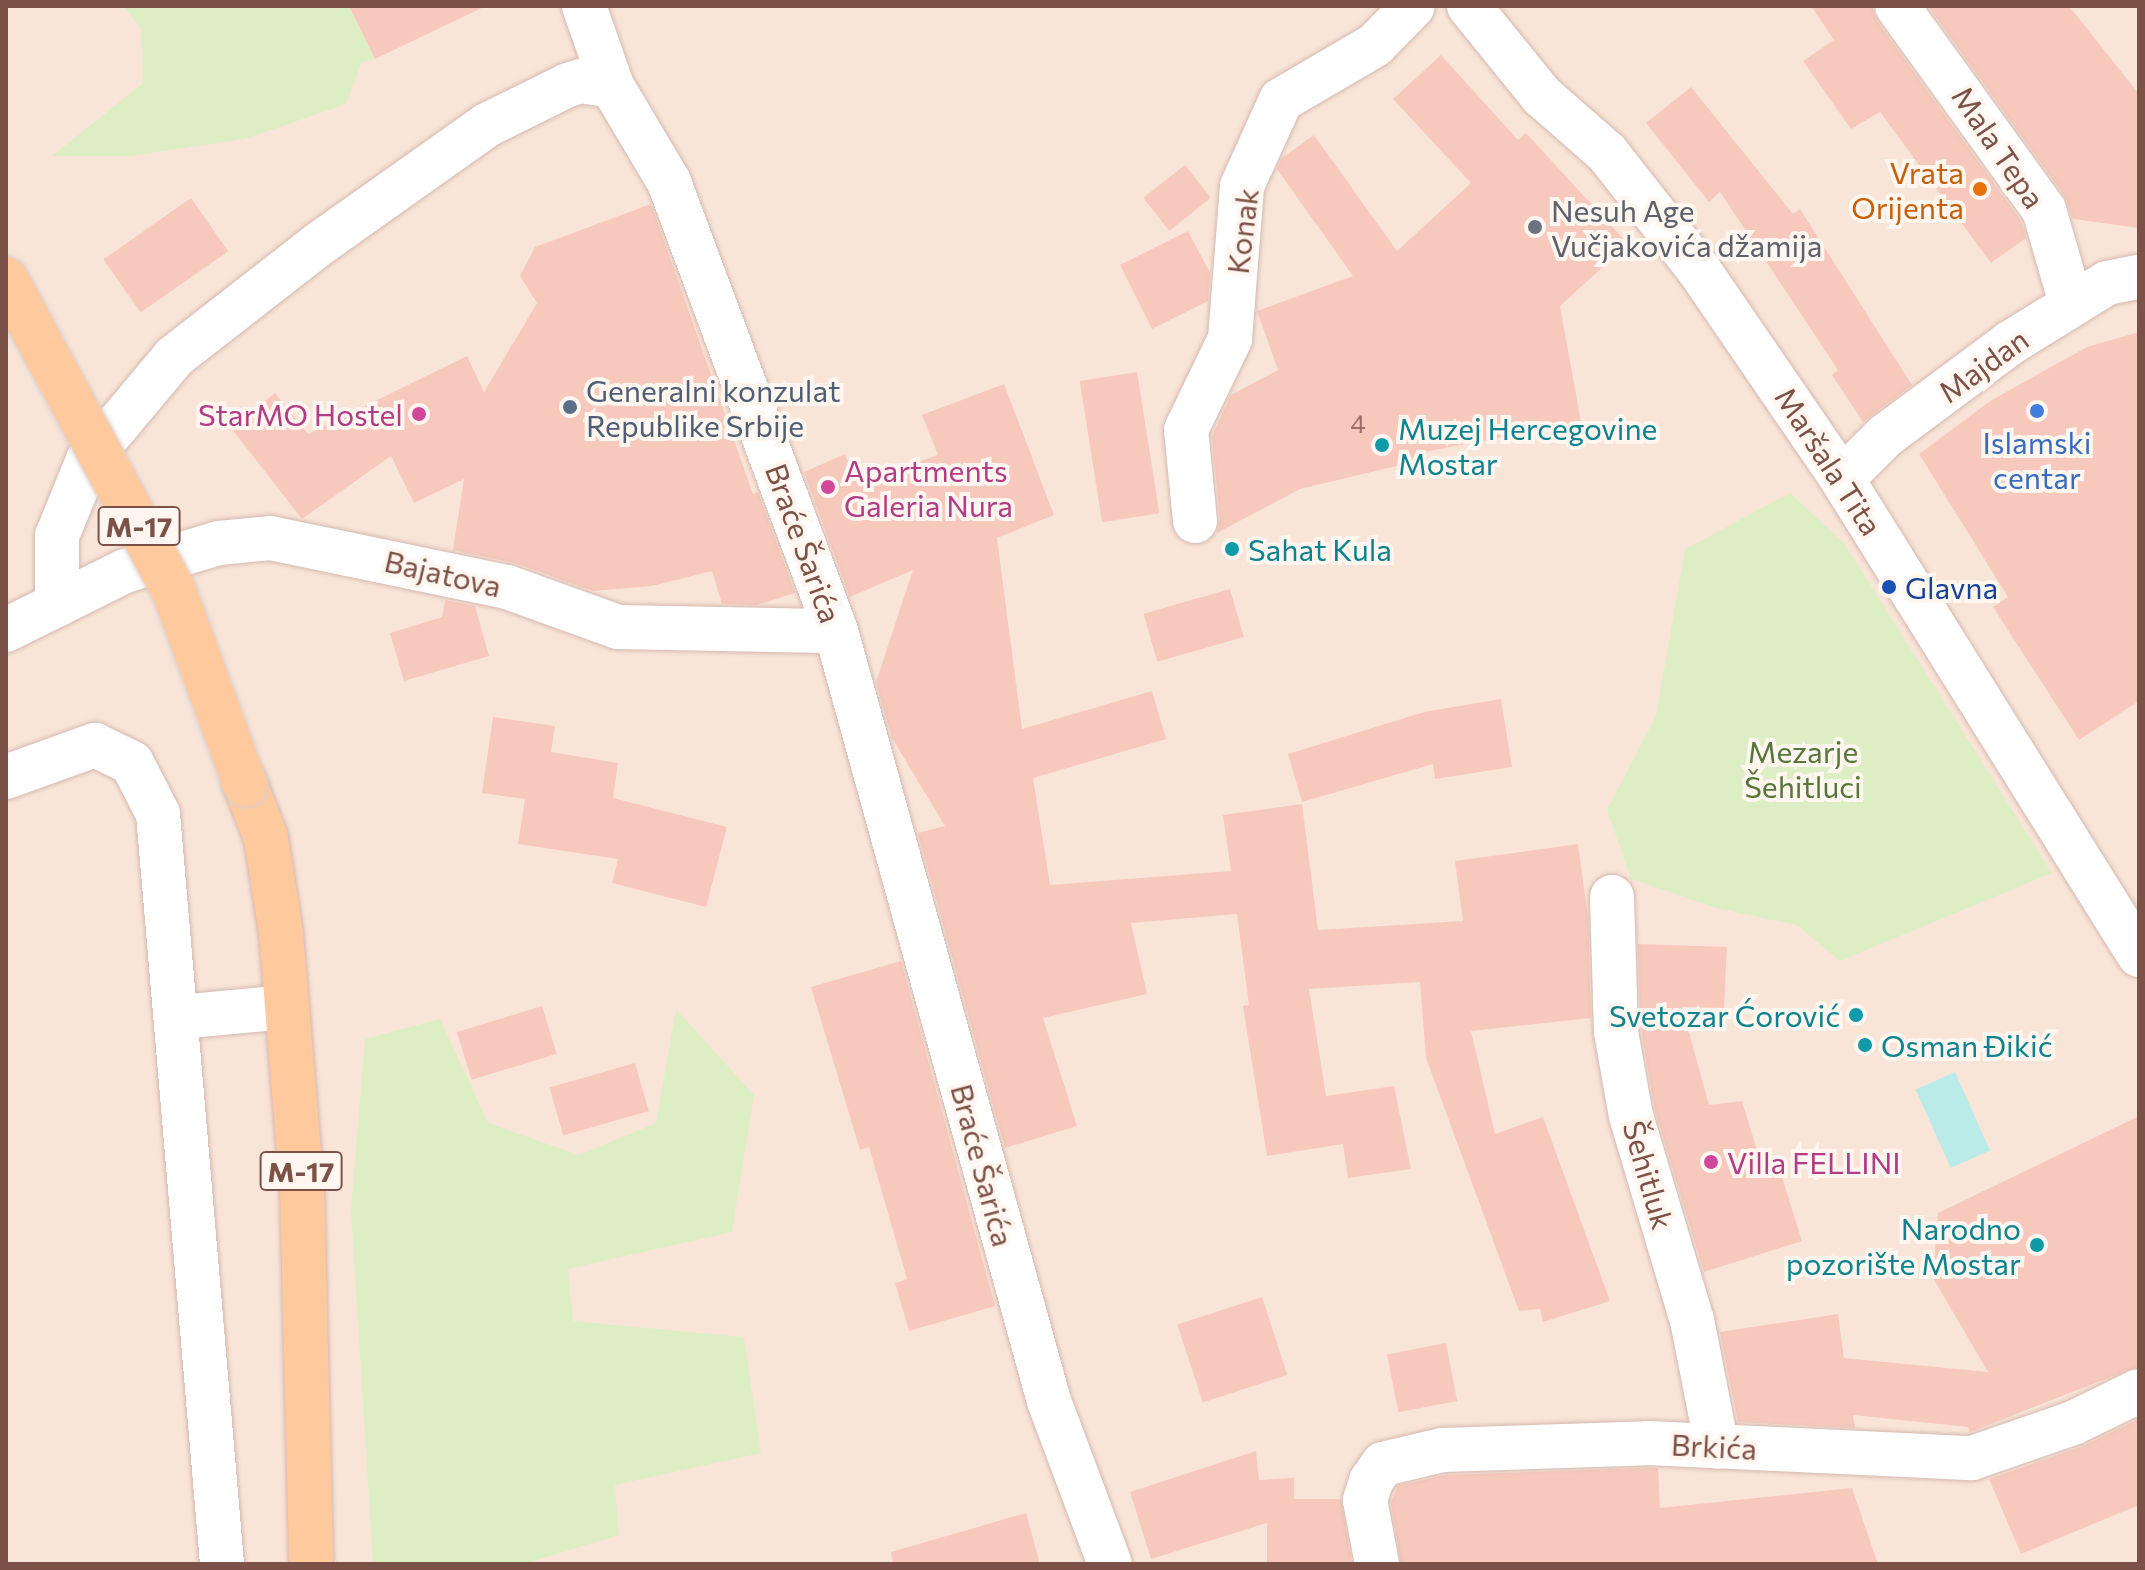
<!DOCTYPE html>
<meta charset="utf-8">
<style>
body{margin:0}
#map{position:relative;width:2145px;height:1570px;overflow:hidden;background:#fef1e8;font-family:Commissioner,sans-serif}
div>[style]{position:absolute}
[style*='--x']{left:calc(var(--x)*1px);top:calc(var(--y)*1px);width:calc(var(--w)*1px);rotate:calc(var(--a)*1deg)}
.residential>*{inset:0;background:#f9e5d8;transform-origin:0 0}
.green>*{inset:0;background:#ddeec4}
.water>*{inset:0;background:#baebe9;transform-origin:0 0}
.building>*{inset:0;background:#f7c9bd;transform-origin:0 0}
.roads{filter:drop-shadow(0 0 2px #d5b8af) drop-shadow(0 0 2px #d5b8af)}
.minor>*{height:44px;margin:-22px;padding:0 22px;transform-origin:22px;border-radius:22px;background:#fff}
.major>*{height:44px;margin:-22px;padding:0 22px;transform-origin:22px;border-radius:22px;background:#ffc99e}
.bridges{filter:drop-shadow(0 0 2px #dacecc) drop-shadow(0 0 2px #dacecc)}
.major-bridge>*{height:44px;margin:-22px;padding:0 22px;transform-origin:22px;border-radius:22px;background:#ffc99e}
.dots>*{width:22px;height:22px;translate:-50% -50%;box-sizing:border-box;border:4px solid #fff6f0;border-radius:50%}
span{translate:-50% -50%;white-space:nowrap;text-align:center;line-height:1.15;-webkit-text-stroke:8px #fff6f0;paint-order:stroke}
.number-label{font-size:26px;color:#9b6f65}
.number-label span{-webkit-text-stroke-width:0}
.shield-label span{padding:2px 6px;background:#fff6f0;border:2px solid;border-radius:6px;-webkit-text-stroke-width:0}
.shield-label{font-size:28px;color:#7c5148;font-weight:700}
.street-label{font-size:30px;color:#7c5148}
.food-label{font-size:30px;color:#c56008}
.right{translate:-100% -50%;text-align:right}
.worship-label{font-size:30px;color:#5b616d}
.left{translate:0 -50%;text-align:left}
.service-label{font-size:30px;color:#4e5e75}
.hotel-label{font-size:30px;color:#b23c85}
.culture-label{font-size:30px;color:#0d838f}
.shop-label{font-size:30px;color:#366cbe}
.transit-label{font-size:30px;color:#164399}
.park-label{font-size:30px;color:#57763a}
.frame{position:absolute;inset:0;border:8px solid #7c5148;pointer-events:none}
</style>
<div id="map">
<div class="residential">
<i style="left:6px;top:6px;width:2133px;height:1558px"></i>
</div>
<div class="green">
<i style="clip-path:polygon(124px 6px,349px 6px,375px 59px,362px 62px,346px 104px,245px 139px,130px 156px,52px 156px,143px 83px,141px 29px)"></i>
<i style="clip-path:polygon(1790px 493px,1844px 543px,2052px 873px,1840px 961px,1797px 925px,1720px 909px,1631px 879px,1607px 810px,1656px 716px,1685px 549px)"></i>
<i style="clip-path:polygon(676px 1009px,754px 1095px,732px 1232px,568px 1269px,573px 1321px,744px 1337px,761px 1453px,615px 1485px,619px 1535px,524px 1564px,373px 1564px,351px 1211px,365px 1039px,440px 1019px,488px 1123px,579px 1155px,656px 1123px)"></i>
</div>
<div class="water">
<i style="left:1955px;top:1072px;width:86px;height:43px;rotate:66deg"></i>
</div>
<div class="building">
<i style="clip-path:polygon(349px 6px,486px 6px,375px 59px)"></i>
<i style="clip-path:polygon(1811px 6px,1872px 6px,1877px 21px,2021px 221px,2026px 238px,1991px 263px,1880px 112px,1851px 129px,1803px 61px,1834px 40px)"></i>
<i style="clip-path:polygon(1928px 6px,2069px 6px,2139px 94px,2139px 228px,2073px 219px,2064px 195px)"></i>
<i style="clip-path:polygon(1441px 55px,1518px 140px,1526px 133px,1628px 244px,1560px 306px,1581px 422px,1424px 452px,1426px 459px,1300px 489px,1217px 533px,1220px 519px,1212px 436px,1231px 395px,1278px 370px,1257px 311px,1353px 276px,1277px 169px,1282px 158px,1314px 135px,1397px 251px,1471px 183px,1393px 99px)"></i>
<i style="clip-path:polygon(1691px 87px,1793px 214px,1800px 209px,1912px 385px,1863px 422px,1832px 375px,1838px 370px,1720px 192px,1709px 202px,1646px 123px)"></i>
<i style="left:1185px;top:165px;width:42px;height:53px;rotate:52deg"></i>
<i style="left:191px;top:198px;width:65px;height:107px;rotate:55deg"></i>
<i style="clip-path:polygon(651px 204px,753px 494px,758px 492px,795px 593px,757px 605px,722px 604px,712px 571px,652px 586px,593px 591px,515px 563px,453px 550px,464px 479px,414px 503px,391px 456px,302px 519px,231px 428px,275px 393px,308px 434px,467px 356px,484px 392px,537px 303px,520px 276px,535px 247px)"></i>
<i style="clip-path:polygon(1188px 231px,1210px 273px,1208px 301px,1152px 329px,1120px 265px)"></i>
<i style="clip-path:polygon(2139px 332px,2139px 701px,2079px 740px,1993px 607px,2008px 597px,1919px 454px,1990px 401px,2087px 347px)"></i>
<i style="left:1137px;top:372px;width:143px;height:58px;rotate:81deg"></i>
<i style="clip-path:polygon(1004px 384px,1054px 515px,997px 538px,1022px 729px,1152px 691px,1166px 739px,1033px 778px,1050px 885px,1231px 871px,1223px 815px,1302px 804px,1318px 930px,1463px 921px,1455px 861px,1578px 844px,1588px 917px,1591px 1018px,1471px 1031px,1495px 1134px,1543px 1117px,1610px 1301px,1543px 1322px,1540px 1309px,1519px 1311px,1426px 1058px,1420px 982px,1309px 989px,1326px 1096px,1394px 1086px,1411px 1169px,1348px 1178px,1343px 1144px,1267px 1156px,1243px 1006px,1249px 1005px,1237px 914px,1131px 923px,1147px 994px,1043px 1018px,1077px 1126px,1005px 1148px,918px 833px,945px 826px,892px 738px,876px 682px,913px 570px,850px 597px,804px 472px,845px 454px,857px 483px,938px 455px,922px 415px)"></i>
<i style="left:1230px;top:589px;width:50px;height:90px;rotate:74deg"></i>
<i style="clip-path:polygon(445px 600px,475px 606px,489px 656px,404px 681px,390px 633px,442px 617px)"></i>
<i style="clip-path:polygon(1501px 699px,1512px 767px,1435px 779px,1433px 764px,1302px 802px,1288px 754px,1424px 712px)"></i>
<i style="clip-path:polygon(493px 717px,555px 726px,551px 752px,618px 763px,613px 798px,727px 827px,706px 907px,612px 883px,618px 859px,518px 844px,525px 799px,482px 793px)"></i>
<i style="clip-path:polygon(1638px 944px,1727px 947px,1724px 1008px,1682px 1007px,1709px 1105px,1742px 1101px,1760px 1160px,1775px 1155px,1802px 1241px,1704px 1272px,1655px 1110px,1641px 1029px)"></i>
<i style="clip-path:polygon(901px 961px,995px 1306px,909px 1331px,895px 1283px,907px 1279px,869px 1147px,860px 1150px,811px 987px)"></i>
<i style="left:542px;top:1006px;width:50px;height:89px;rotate:73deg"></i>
<i style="left:635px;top:1063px;width:50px;height:89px;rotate:74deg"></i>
<i style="clip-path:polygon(2139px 1116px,2139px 1366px,1970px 1432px,1968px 1427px,1853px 1415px,1855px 1428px,1738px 1422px,1720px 1332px,1838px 1314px,1844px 1358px,1988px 1372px,1933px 1278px,1938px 1213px)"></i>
<i style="left:1262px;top:1297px;width:82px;height:89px;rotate:72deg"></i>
<i style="left:1446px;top:1343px;width:59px;height:60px;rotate:79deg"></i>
<i style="clip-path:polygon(2139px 1419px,2139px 1505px,2021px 1554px,1989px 1479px,2081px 1447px)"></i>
<i style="clip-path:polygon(1256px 1451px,1259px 1480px,1294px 1478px,1294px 1499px,1341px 1499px,1352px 1564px,1267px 1564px,1267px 1523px,1151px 1559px,1130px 1492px)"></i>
<i style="clip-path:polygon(1648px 1468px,1658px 1468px,1660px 1508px,1852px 1488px,1878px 1564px,1401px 1564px,1391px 1502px,1398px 1486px,1445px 1475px)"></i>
<i style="clip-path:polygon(1026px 1513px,1040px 1564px,893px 1564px,891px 1552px)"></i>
</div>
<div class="roads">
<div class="minor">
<i style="--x:584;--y:6;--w:85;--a:70.7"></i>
<i style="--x:612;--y:86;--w:112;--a:59.3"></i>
<i style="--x:669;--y:182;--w:479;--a:69.6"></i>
<i style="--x:836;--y:631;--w:799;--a:74.54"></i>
<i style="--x:1049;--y:1401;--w:174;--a:69.5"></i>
<i style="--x:1469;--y:6;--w:116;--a:51"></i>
<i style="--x:1542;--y:96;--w:86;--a:41.2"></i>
<i style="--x:1607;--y:153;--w:149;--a:51.8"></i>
<i style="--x:1699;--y:270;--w:253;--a:55.6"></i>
<i style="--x:1842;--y:479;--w:561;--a:58.04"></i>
<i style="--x:1897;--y:6;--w:251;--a:54.2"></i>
<i style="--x:2044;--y:210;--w:97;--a:73.8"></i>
<i style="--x:1842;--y:479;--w:61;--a:-45"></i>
<i style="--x:1885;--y:436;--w:156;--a:-36.6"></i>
<i style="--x:2010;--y:343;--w:114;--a:-31.7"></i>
<i style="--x:2107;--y:283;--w:33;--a:-11"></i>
<i style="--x:1195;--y:521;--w:91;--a:-95.6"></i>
<i style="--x:1186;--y:430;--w:101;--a:-64.2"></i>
<i style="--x:1230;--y:339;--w:153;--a:-85.5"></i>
<i style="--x:1242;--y:186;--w:94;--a:-65.6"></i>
<i style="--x:1281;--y:100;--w:109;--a:-30.3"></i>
<i style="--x:1375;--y:45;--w:54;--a:-45.7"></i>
<i style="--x:57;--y:605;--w:69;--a:-90"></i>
<i style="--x:57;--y:536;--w:82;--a:-67.8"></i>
<i style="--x:88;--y:460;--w:134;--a:-50.1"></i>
<i style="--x:174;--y:357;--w:184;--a:-37.9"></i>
<i style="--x:319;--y:244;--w:206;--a:-35.3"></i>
<i style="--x:487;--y:125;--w:90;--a:-26.3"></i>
<i style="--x:568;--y:85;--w:14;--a:-17"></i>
<i style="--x:581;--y:81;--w:31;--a:9"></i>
<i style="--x:6;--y:630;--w:133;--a:-26.4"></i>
<i style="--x:125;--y:571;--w:98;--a:-16.6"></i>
<i style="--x:219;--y:543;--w:51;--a:-5.6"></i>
<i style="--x:270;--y:538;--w:242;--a:11.7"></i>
<i style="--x:507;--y:587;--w:118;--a:19.8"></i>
<i style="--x:618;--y:627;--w:218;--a:1.1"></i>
<i style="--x:6;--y:777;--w:95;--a:-19.8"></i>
<i style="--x:95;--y:745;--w:41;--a:25.9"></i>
<i style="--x:132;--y:763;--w:57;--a:63"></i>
<i style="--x:158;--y:814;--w:753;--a:85.12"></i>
<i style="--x:1612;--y:897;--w:135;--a:88.3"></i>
<i style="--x:1616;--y:1032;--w:85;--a:79.9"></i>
<i style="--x:1631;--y:1116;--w:213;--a:73.4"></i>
<i style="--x:1692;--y:1320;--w:129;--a:78.9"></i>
<i style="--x:178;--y:1017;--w:108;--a:-5.3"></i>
<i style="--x:1377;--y:1564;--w:65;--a:-100.6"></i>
<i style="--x:1365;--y:1500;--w:20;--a:-72"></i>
<i style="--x:1371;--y:1481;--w:21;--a:-55"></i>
<i style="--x:1383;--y:1464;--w:61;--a:-13.3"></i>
<i style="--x:1442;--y:1450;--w:206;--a:-1.9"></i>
<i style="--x:1648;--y:1443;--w:324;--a:2.7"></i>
<i style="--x:1972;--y:1458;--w:107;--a:-19.1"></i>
<i style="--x:2073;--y:1423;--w:73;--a:-25.9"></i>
</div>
<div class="major">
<i style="--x:245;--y:784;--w:58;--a:68.7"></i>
<i style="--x:266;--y:838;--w:96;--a:81"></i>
<i style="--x:281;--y:933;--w:255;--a:85.3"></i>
<i style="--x:302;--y:1187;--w:377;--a:88.6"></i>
</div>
</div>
<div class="bridges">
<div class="major-bridge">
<i style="--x:6;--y:279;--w:354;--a:61.7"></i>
<i style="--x:174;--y:591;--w:206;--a:69.8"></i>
</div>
</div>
<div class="dots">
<i style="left:1980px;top:189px;background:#e8710a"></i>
<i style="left:1535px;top:227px;background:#6b7280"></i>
<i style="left:570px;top:407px;background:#5c6f8a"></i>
<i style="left:2037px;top:411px;background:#3f7fe0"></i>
<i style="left:419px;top:414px;background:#d1479c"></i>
<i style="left:1382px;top:445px;background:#0f9aa8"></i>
<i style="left:828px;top:487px;background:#d1479c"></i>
<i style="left:1232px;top:549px;background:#0f9aa8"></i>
<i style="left:1889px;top:587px;background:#1a4fb4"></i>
<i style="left:1856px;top:1015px;background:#0f9aa8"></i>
<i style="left:1865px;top:1045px;background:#0f9aa8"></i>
<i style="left:1711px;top:1162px;background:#d1479c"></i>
<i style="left:2037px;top:1245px;background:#0f9aa8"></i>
</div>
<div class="number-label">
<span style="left:1358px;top:423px">4</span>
</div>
<div class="shield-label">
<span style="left:139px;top:526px">M-17</span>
<span style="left:301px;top:1171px">M-17</span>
</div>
<div class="street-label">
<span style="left:1999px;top:147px;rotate:56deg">Mala Tepa</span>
<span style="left:1242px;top:231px;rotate:-83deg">Konak</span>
<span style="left:1983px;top:365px;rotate:-36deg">Majdan</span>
<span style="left:1829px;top:461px;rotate:57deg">Maršala Tita</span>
<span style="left:804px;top:543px;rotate:70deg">Braće Šarića</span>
<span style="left:443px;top:573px;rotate:13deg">Bajatova</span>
<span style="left:983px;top:1165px;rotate:75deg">Braće Šarića</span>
<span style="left:1649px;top:1175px;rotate:74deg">Šehitluk</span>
<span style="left:1714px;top:1446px;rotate:3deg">Brkića</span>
</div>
<div class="food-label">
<span class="right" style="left:1964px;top:189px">Vrata<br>Orijenta</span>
</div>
<div class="worship-label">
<span class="left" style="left:1551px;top:227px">Nesuh Age<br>Vučjakovića džamija</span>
</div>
<div class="service-label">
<span class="left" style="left:586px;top:407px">Generalni konzulat<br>Republike Srbije</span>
</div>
<div class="hotel-label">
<span class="right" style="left:403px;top:414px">StarMO Hostel</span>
<span class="left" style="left:844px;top:487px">Apartments<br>Galeria Nura</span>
<span class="left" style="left:1727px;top:1162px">Villa FELLINI</span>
</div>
<div class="culture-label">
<span class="left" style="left:1398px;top:445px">Muzej Hercegovine<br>Mostar</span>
<span class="left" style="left:1248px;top:549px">Sahat Kula</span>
<span class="right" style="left:1840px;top:1015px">Svetozar Ćorović</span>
<span class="left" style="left:1881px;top:1045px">Osman Đikić</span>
<span class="right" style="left:2021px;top:1245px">Narodno<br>pozorište Mostar</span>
</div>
<div class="shop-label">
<span style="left:2037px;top:459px">Islamski<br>centar</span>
</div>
<div class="transit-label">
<span class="left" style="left:1905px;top:587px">Glavna</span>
</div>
<div class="park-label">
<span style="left:1803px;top:768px">Mezarje<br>Šehitluci</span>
</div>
<div class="frame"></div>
</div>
